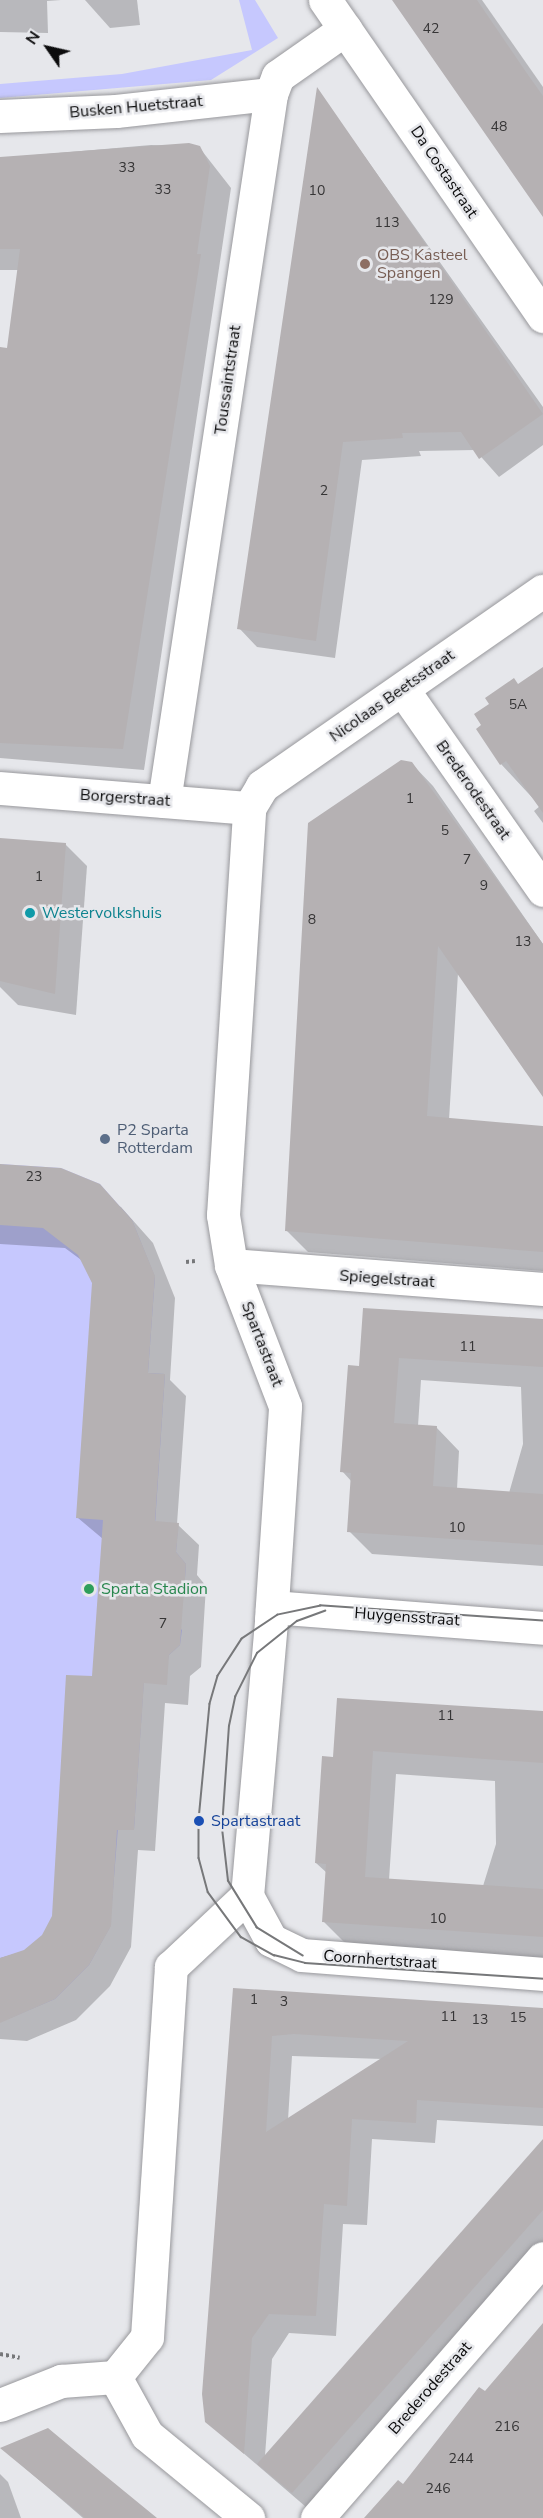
<!DOCTYPE html>
<style>
body{margin:0}
#map{position:relative;width:543px;height:2518px;overflow:hidden;background:#e6e7eb;font-family:"Nunito Sans",sans-serif}
div>[style]{position:absolute}
[style*='--x']{left:calc(var(--x)*1px);top:calc(var(--y)*1px);width:calc(var(--w)*1px);rotate:calc(var(--a)*1deg)}
.green>*{inset:0;background:#c6c8fe}
.shadow>*{inset:0;background:#0003}
.building>*{inset:0;background:#b5b1b3}
.path>*{height:4px;margin-top:-2px;transform-origin:0;background:repeating-linear-gradient(90deg,#767779 0 3px,transparent 0 6px)}
.roads{filter:drop-shadow(0 0 2px #98989c) drop-shadow(0 0 2px #98989c)}
.minor>*{height:33px;margin:-16.5px;padding:0 16.5px;transform-origin:16.5px;border-radius:16.5px;background:#fff}
.tram>*{height:1.5px;margin:-0.75px;padding:0 0.75px;transform-origin:0.75px;border-radius:0.75px;background:#77787a}
.dots>*{width:16px;height:16px;translate:-50% -50%;box-sizing:border-box;border:3px solid #e6e7eb;border-radius:50%}
span{translate:-50% -50%;white-space:nowrap;text-align:center;line-height:1.15;-webkit-text-stroke:5px #e6e7eb;paint-order:stroke}
.number-label{font-size:14px;color:#363536}
.number-label span{-webkit-text-stroke-width:0}
.street-label{font-size:16px;color:#0c0c0d}
.education-label{font-size:16px;color:#785e54}
.left{translate:0 -50%;text-align:left}
.culture-label{font-size:16px;color:#0d838f}
.service-label{font-size:16px;color:#4e5e75}
.leisure-label{font-size:16px;color:#27864d}
.transit-label{font-size:16px;color:#164399}
.north{position:absolute;left:18px;top:18px;width:60px;height:60px;-webkit-text-stroke:4px #e6e7eb;paint-order:stroke;rotate:304deg;font-size:16px;font-weight:700;line-height:24px;text-align:center;color:#0c0c0d}
.north::after{content:'';display:block;margin:auto;width:21px;height:27px;background:#0c0c0d;clip-path:polygon(50% 0,100% 100%,50% 72%,0 100%)}
</style>
<div id="map">
<div class="green">
<i style="clip-path:polygon(239px 0,255px 0,278px 38px,211px 80px,0 98px,0 84px,122px 74px,252px 50px)"></i>
<i style="clip-path:polygon(0 1164px,61px 1168px,100px 1184px,132px 1220px,155px 1277px,148px 1373px,165px 1374px,155px 1525px,174px 1523px,178px 1527px,176px 1552px,186px 1564px,185px 1578px,176px 1587px,173px 1621px,182px 1630px,180px 1645px,169px 1655px,163px 1684px,144px 1679px,134px 1830px,118px 1828px,110px 1927px,89px 1965px,55px 1999px,8px 2019px,0 2019px)"></i>
</div>
<div class="shadow">
<i style="clip-path:polygon(0 0,61px 0,47px 1px,48px 33px,0 32px)"></i>
<i style="clip-path:polygon(85px 0,137px 0,140px 25px,110px 28px)"></i>
<i style="clip-path:polygon(394px 0,482px 0,543px 87px,543px 214px)"></i>
<i style="clip-path:polygon(318px 91px,543px 407px,543px 445px,499px 477px,475px 450px,419px 451px,421px 456px,362px 460px,335px 658px,257px 647px,239px 628px)"></i>
<i style="clip-path:polygon(151px 145px,199px 147px,231px 188px,144px 770px,0 758px,0 349px,8px 350px,19px 270px,0 270px,0 158px)"></i>
<i style="clip-path:polygon(543px 668px,543px 823px,534px 811px,540px 806px,501px 764px,519px 685px)"></i>
<i style="clip-path:polygon(401px 762px,412px 764px,433px 786px,543px 944px,543px 1095px,458px 973px,449px 1120px,543px 1127px,543px 1271px,308px 1252px,287px 1231px,309px 824px)"></i>
<i style="clip-path:polygon(0 840px,65px 844px,87px 866px,76px 1015px,18px 1005px,0 987px)"></i>
<i style="clip-path:polygon(0 1165px,121px 1207px,153px 1243px,175px 1298px,170px 1380px,186px 1396px,177px 1524px,199px 1545px,197px 1575px,206px 1586px,201px 1667px,190px 1676px,188px 1705px,165px 1703px,155px 1851px,138px 1850px,131px 1947px,110px 1986px,76px 2020px,27px 2041px,0 2039px,0 1958px,25px 1951px,43px 1936px,53px 1916px,93px 1678px,103px 1539px,78px 1518px,94px 1283px,84px 1262px,65px 1248px,0 1244px)"></i>
<i style="clip-path:polygon(evenodd,543px 1321px,543px 1566px,372px 1554px,349px 1531px,352px 1482px,342px 1471px,360px 1368px,543px 1321px,421px 1380px,521px 1387px,523px 1444px,509px 1493px,457px 1489px,459px 1451px,436px 1427px,418px 1426px,421px 1380px)"></i>
<i style="clip-path:polygon(evenodd,543px 1713px,543px 1958px,347px 1945px,324px 1922px,327px 1873px,316px 1863px,334px 1759px,543px 1713px,396px 1774px,495px 1781px,496px 1844px,483px 1886px,389px 1880px,396px 1774px)"></i>
<i style="clip-path:polygon(evenodd,235px 1989px,543px 2010px,543px 2126px,437px 2120px,435px 2143px,372px 2139px,367px 2225px,343px 2224px,336px 2336px,289px 2333px,272px 2359px,265px 2456px,543px 2141px,543px 2252px,313px 2513px,206px 2421px,235px 1989px,292px 2056px,382px 2059px,288px 2120px,292px 2056px)"></i>
<i style="clip-path:polygon(2px 2448px,154px 2518px,83px 2518px)"></i>
<i style="clip-path:polygon(0 2474px,8px 2482px,21px 2518px,0 2518px)"></i>
</div>
<div class="building">
<i style="clip-path:polygon(392px 0,477px 0,526px 72px,543px 96px,543px 217px)"></i>
<i style="clip-path:polygon(317px 87px,543px 414px,479px 459px,461px 432px,402px 433px,403px 438px,343px 442px,316px 641px,237px 629px)"></i>
<i style="clip-path:polygon(189px 143px,200px 146px,210px 166px,197px 254px,201px 254px,123px 749px,0 743px,0 347px,7px 348px,20px 249px,0 249px,0 157px)"></i>
<i style="clip-path:polygon(543px 667px,543px 813px,506px 761px,500px 765px,476px 729px,481px 725px,474px 714px,489px 704px,485px 698px,514px 678px,518px 684px)"></i>
<i style="clip-path:polygon(401px 760px,412px 762px,543px 944px,543px 1097px,438px 946px,427px 1116px,543px 1126px,543px 1252px,285px 1231px,308px 823px)"></i>
<i style="clip-path:polygon(0 838px,66px 843px,55px 994px,0 981px)"></i>
<i style="clip-path:polygon(0 1164px,61px 1168px,100px 1184px,132px 1220px,155px 1276px,148px 1373px,165px 1374px,155px 1521px,179px 1523px,176px 1552px,186px 1564px,180px 1645px,169px 1655px,167px 1685px,144px 1683px,134px 1830px,117px 1830px,111px 1926px,89px 1965px,55px 1999px,0 2023px,0 1958px,24px 1950px,42px 1935px,52px 1916px,66px 1675px,92px 1676px,103px 1520px,76px 1518px,92px 1283px,78px 1255px,43px 1228px,0 1225px)"></i>
<i style="clip-path:polygon(363px 1308px,543px 1319px,543px 1367px,399px 1358px,394px 1423px,437px 1426px,433px 1486px,543px 1494px,543px 1545px,347px 1532px,351px 1473px,340px 1472px,348px 1365px,359px 1366px)"></i>
<i style="clip-path:polygon(337px 1698px,543px 1711px,543px 1763px,373px 1751px,365px 1877px,543px 1889px,543px 1937px,322px 1922px,326px 1864px,315px 1863px,322px 1756px,333px 1757px)"></i>
<i style="clip-path:polygon(evenodd,233px 1988px,543px 2008px,543px 2108px,417px 2100px,416px 2123px,352px 2119px,347px 2206px,324px 2204px,316px 2316px,269px 2314px,252px 2338px,244px 2454px,205px 2422px,202px 2394px,233px 1988px,294px 2034px,408px 2041px,266px 2132px,272px 2036px,294px 2034px)"></i>
<i style="clip-path:polygon(543px 2139px,543px 2210px,292px 2493px,257px 2464px)"></i>
<i style="clip-path:polygon(543px 2323px,543px 2518px,364px 2518px,398px 2480px,403px 2484px,479px 2387px,485px 2391px)"></i>
<i style="clip-path:polygon(48px 2428px,102px 2473px,157px 2518px,85px 2518px,0 2448px)"></i>
</div>
<div class="path">
<i style="--x:186;--y:1262;--w:9;--a:-6"></i>
<i style="--x:0;--y:2354;--w:20;--a:11"></i>
</div>
<div class="roads">
<div class="minor">
<i style="--x:325;--y:0;--w:384;--a:55.4"></i>
<i style="--x:0;--y:116;--w:116;--a:-2.5"></i>
<i style="--x:116;--y:111;--w:156;--a:-6.3"></i>
<i style="--x:403;--y:690;--w:244;--a:55"></i>
<i style="--x:0;--y:788;--w:250;--a:4.6"></i>
<i style="--x:164;--y:801;--w:715;--a:-81.39"></i>
<i style="--x:271;--y:94;--w:19;--a:-69"></i>
<i style="--x:278;--y:76;--w:82;--a:-35"></i>
<i style="--x:231;--y:1265;--w:313;--a:4.4"></i>
<i style="--x:272;--y:1607;--w:272;--a:4.4"></i>
<i style="--x:247;--y:1896;--w:50;--a:61.4"></i>
<i style="--x:271;--y:1940;--w:34;--a:26"></i>
<i style="--x:302;--y:1955;--w:242;--a:4.5"></i>
<i style="--x:115;--y:2377;--w:51;--a:-51.3"></i>
<i style="--x:147;--y:2337;--w:371;--a:-86.3"></i>
<i style="--x:171;--y:1967;--w:104;--a:-43.1"></i>
<i style="--x:247;--y:1896;--w:278;--a:-85"></i>
<i style="--x:271;--y:1619;--w:213;--a:-86.2"></i>
<i style="--x:285;--y:1406;--w:151;--a:-111"></i>
<i style="--x:231;--y:1265;--w:51;--a:-99.1"></i>
<i style="--x:223;--y:1215;--w:408;--a:-86.3"></i>
<i style="--x:249;--y:808;--w:26;--a:-59"></i>
<i style="--x:262;--y:786;--w:342;--a:-34.8"></i>
<i style="--x:115;--y:2377;--w:66;--a:61.1"></i>
<i style="--x:147;--y:2435;--w:131;--a:39.4"></i>
<i style="--x:0;--y:2405;--w:66;--a:-21.5"></i>
<i style="--x:61;--y:2381;--w:54;--a:-4.2"></i>
<i style="--x:317;--y:2518;--w:344;--a:-49"></i>
</div>
</div>
<div class="tram">
<i style="--x:543;--y:1621;--w:223;--a:-176.1"></i>
<i style="--x:321;--y:1606;--w:44;--a:168.2"></i>
<i style="--x:278;--y:1615;--w:43;--a:146.3"></i>
<i style="--x:242;--y:1639;--w:44;--a:123"></i>
<i style="--x:218;--y:1676;--w:29;--a:106"></i>
<i style="--x:210;--y:1704;--w:118;--a:95.4"></i>
<i style="--x:199;--y:1821;--w:37;--a:90"></i>
<i style="--x:199;--y:1858;--w:35;--a:75"></i>
<i style="--x:208;--y:1892;--w:56;--a:53.7"></i>
<i style="--x:241;--y:1937;--w:38;--a:29"></i>
<i style="--x:274;--y:1955;--w:32;--a:14"></i>
<i style="--x:305;--y:1963;--w:239;--a:3.8"></i>
<i style="--x:303;--y:1956;--w:54;--a:-148.7"></i>
<i style="--x:257;--y:1928;--w:55;--a:-121.7"></i>
<i style="--x:228;--y:1881;--w:53;--a:-96.5"></i>
<i style="--x:222;--y:1828;--w:102;--a:-86.1"></i>
<i style="--x:229;--y:1726;--w:30;--a:-78"></i>
<i style="--x:235;--y:1697;--w:49;--a:-63.4"></i>
<i style="--x:257;--y:1653;--w:51;--a:-38.7"></i>
<i style="--x:297;--y:1621;--w:30;--a:-20"></i>
</div>
<div class="dots">
<i style="left:365px;top:264px;background:#8d6e63"></i>
<i style="left:30px;top:913px;background:#0f9aa8"></i>
<i style="left:105px;top:1139px;background:#5c6f8a"></i>
<i style="left:89px;top:1589px;background:#2e9e5b"></i>
<i style="left:199px;top:1821px;background:#1a4fb4"></i>
</div>
<div class="number-label">
<span style="left:431px;top:29px">42</span>
<span style="left:499px;top:127px">48</span>
<span style="left:127px;top:168px">33</span>
<span style="left:163px;top:190px">33</span>
<span style="left:317px;top:191px">10</span>
<span style="left:387px;top:223px">113</span>
<span style="left:441px;top:300px">129</span>
<span style="left:324px;top:491px">2</span>
<span style="left:518px;top:705px">5A</span>
<span style="left:410px;top:799px">1</span>
<span style="left:445px;top:831px">5</span>
<span style="left:467px;top:860px">7</span>
<span style="left:39px;top:877px">1</span>
<span style="left:484px;top:886px">9</span>
<span style="left:312px;top:920px">8</span>
<span style="left:523px;top:942px">13</span>
<span style="left:34px;top:1177px">23</span>
<span style="left:468px;top:1347px">11</span>
<span style="left:457px;top:1528px">10</span>
<span style="left:163px;top:1624px">7</span>
<span style="left:446px;top:1716px">11</span>
<span style="left:438px;top:1919px">10</span>
<span style="left:254px;top:2000px">1</span>
<span style="left:284px;top:2002px">3</span>
<span style="left:449px;top:2017px">11</span>
<span style="left:518px;top:2018px">15</span>
<span style="left:480px;top:2020px">13</span>
<span style="left:507px;top:2427px">216</span>
<span style="left:461px;top:2459px">244</span>
<span style="left:438px;top:2489px">246</span>
</div>
<div class="street-label">
<span style="left:136px;top:107px;rotate:-5deg">Busken Huetstraat</span>
<span style="left:444px;top:172px;rotate:56deg">Da Costastraat</span>
<span style="left:228px;top:380px;rotate:-82deg">Toussaintstraat</span>
<span style="left:392px;top:696px;rotate:-35deg">Nicolaas Beetsstraat</span>
<span style="left:473px;top:790px;rotate:55deg">Brederodestraat</span>
<span style="left:125px;top:798px;rotate:4deg">Borgerstraat</span>
<span style="left:387px;top:1279px;rotate:4deg">Spiegelstraat</span>
<span style="left:262px;top:1344px;rotate:69deg">Spartastraat</span>
<span style="left:407px;top:1617px;rotate:4deg">Huygensstraat</span>
<span style="left:380px;top:1960px;rotate:4deg">Coornhertstraat</span>
<span style="left:430px;top:2388px;rotate:-49deg">Brederodestraat</span>
</div>
<div class="education-label">
<span class="left" style="left:377px;top:264px">OBS Kasteel<br>Spangen</span>
</div>
<div class="culture-label">
<span class="left" style="left:42px;top:913px">Westervolkshuis</span>
</div>
<div class="service-label">
<span class="left" style="left:117px;top:1139px">P2 Sparta<br>Rotterdam</span>
</div>
<div class="leisure-label">
<span class="left" style="left:101px;top:1589px">Sparta Stadion</span>
</div>
<div class="transit-label">
<span class="left" style="left:211px;top:1821px">Spartastraat</span>
</div>
<div class="north">N</div>
</div>
